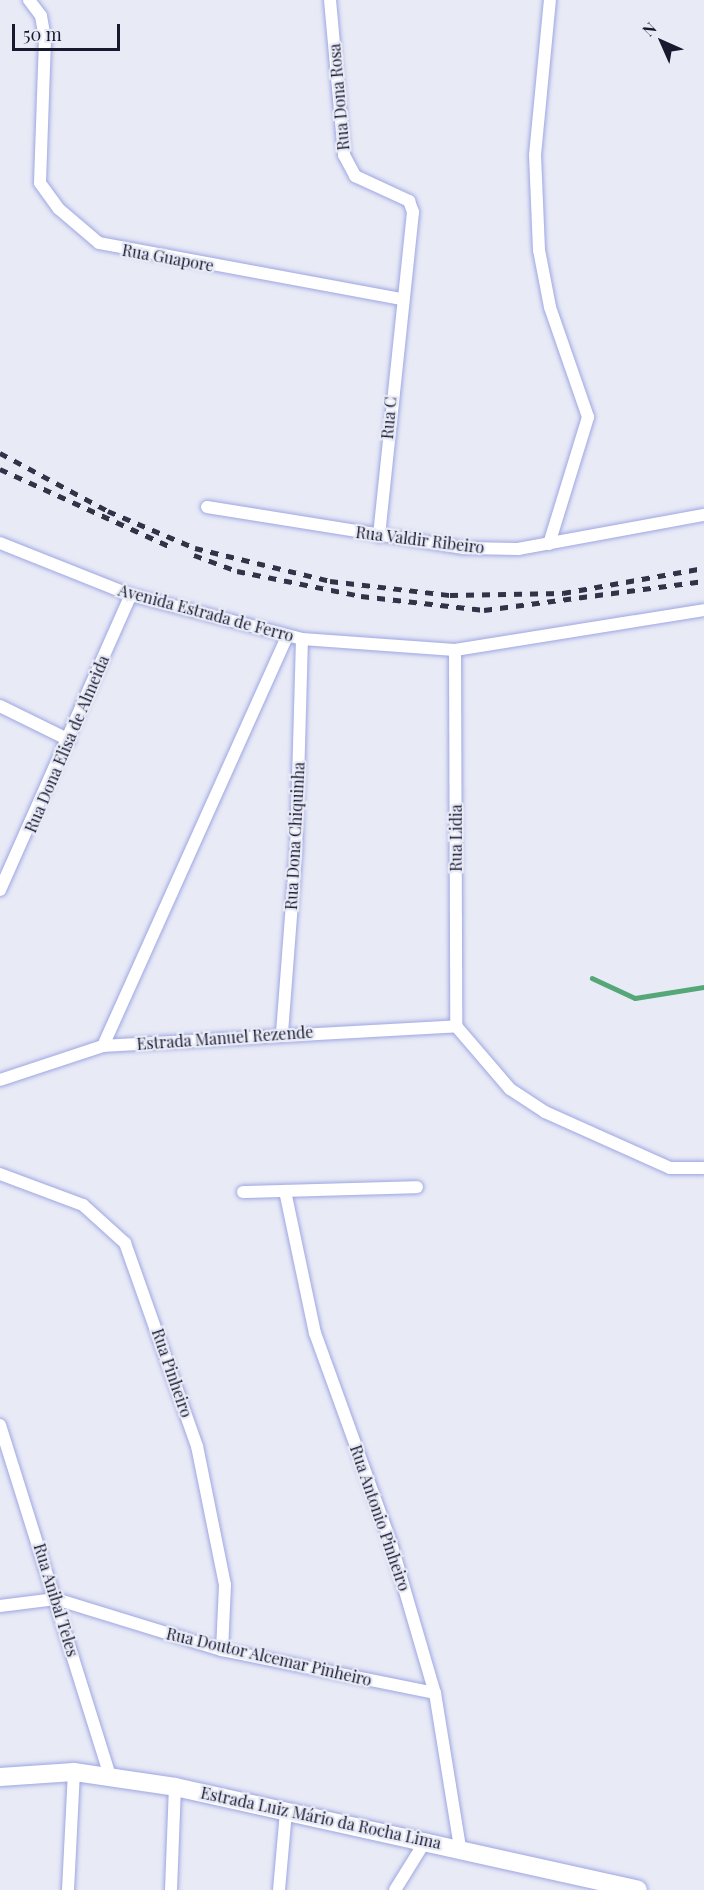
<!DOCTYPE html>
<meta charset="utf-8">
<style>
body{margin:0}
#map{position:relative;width:704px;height:1890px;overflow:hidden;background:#e8eaf6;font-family:"Playfair Display",serif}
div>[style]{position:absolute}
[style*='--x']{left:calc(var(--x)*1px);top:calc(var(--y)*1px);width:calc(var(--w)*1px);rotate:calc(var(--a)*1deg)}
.stream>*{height:4.5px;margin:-2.25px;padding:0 2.25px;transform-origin:2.25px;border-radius:2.25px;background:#55a778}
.roads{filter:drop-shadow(0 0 2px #9ea7e1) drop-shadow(0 0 2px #9ea7e1)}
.street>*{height:12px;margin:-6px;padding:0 6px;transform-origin:6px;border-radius:6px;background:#fff}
.secondary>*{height:18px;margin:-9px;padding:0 9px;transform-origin:9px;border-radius:9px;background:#fff}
.rail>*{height:4.5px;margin-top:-2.25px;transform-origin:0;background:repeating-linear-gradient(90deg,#313347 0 8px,transparent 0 16px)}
span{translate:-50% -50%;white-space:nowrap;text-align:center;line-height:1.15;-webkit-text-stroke:4.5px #e8eaf6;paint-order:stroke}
.street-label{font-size:16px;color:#17192f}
.north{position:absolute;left:632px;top:12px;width:60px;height:60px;-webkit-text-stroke:4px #e8eaf6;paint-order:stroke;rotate:315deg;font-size:16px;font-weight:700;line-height:24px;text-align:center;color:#17192f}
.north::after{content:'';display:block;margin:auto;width:21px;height:27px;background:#17192f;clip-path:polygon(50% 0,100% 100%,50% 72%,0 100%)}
.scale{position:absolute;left:12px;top:24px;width:108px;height:27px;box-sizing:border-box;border:3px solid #17192f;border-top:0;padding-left:8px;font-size:18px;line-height:21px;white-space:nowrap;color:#17192f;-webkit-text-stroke:4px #e8eaf6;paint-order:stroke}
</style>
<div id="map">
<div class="stream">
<i style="--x:592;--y:978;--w:47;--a:24.9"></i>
<i style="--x:635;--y:998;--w:70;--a:-9.1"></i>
</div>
<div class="roads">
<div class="street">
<i style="--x:29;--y:0;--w:20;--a:53"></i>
<i style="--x:41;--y:16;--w:23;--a:80"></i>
<i style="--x:45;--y:39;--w:144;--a:92"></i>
<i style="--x:40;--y:183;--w:32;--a:54"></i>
<i style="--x:59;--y:209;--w:52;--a:40.4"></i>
<i style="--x:99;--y:243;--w:306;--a:10.5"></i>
<i style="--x:330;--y:0;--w:156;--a:84.8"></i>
<i style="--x:344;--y:155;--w:24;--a:62"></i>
<i style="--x:355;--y:176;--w:60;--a:24.8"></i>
<i style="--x:409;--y:201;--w:12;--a:70"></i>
<i style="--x:413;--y:212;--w:326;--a:96"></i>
<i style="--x:207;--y:507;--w:260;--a:9.1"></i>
<i style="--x:464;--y:548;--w:54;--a:1.1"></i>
<i style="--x:518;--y:549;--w:189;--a:-10.4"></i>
<i style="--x:0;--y:543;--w:141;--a:21.7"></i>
<i style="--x:131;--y:595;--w:177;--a:14.4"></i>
<i style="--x:302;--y:639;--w:153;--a:4.1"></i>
<i style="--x:455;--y:650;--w:252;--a:-9.1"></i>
<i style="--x:549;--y:544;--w:133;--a:-72.9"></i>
<i style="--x:588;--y:417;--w:116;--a:-109.1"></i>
<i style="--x:550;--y:307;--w:58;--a:-100.9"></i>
<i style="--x:539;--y:250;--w:95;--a:-92.4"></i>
<i style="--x:535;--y:155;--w:156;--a:-84.5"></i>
<i style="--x:455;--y:650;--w:376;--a:89.8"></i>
<i style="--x:0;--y:706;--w:77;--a:26.2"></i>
<i style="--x:0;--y:890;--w:323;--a:-66.1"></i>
<i style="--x:456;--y:1026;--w:83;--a:49.4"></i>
<i style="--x:510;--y:1089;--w:42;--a:33.3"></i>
<i style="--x:545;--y:1112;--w:137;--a:24.1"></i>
<i style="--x:670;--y:1168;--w:34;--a:0"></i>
<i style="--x:282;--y:1033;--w:181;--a:-85.6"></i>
<i style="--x:296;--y:853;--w:214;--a:-88.4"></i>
<i style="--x:103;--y:1046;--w:448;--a:-65.8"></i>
<i style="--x:0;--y:1080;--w:108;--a:-18.3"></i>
<i style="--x:103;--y:1046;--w:354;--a:-3.2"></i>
<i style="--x:0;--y:1174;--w:89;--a:20.5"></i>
<i style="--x:83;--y:1205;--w:57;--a:42.1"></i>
<i style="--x:125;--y:1243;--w:215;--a:70.5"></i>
<i style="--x:197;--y:1446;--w:142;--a:78.6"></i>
<i style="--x:225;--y:1585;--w:65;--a:92.6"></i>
<i style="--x:285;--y:1191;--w:145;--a:78.1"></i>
<i style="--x:315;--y:1333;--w:223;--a:70.1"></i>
<i style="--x:391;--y:1543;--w:156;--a:73.7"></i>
<i style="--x:435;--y:1693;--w:157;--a:80.8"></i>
<i style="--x:243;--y:1192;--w:174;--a:-1.6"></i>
<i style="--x:0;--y:1425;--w:368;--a:72.6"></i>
<i style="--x:0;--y:1606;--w:56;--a:-7.1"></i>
<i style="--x:56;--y:1599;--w:174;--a:17.1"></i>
<i style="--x:222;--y:1650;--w:217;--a:11.4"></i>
<i style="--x:68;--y:1890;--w:118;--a:-87.1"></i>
<i style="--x:171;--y:1890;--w:103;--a:-87.8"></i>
<i style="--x:279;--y:1890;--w:79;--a:-84.9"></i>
<i style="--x:395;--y:1890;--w:59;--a:-58.2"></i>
</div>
<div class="secondary">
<i style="--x:0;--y:1777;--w:74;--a:-3.9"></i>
<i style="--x:74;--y:1772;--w:102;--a:8.4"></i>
<i style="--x:175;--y:1787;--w:474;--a:12.5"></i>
</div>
</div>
<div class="rail">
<i style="--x:0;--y:453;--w:123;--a:28.2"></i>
<i style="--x:108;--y:511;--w:95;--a:23"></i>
<i style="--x:195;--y:548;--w:139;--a:13.7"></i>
<i style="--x:330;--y:581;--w:121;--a:6.7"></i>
<i style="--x:450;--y:595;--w:113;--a:-1"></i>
<i style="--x:563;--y:593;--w:143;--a:-10.1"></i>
<i style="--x:0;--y:469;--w:186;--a:24.5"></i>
<i style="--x:194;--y:555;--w:46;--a:20.4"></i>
<i style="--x:237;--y:571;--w:126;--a:11.4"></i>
<i style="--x:361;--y:596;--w:124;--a:6.5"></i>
<i style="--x:484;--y:610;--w:222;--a:-7.5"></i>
</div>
<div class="street-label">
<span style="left:339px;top:97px;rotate:-95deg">Rua Dona Rosa</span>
<span style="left:168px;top:258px;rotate:10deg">Rua Guapore</span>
<span style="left:389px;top:418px;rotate:-85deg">Rua C</span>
<span style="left:420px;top:540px;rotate:7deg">Rua Valdir Ribeiro</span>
<span style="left:206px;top:613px;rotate:15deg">Avenida Estrada de Ferro</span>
<span style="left:67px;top:744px;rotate:-67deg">Rua Dona Elisa de Almeida</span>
<span style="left:295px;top:836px;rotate:-87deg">Rua Dona Chiquinha</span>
<span style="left:456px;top:838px;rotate:-90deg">Rua Lidia</span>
<span style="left:225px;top:1038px;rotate:-4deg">Estrada Manuel Rezende</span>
<span style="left:172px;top:1373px;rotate:71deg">Rua Pinheiro</span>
<span style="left:380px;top:1518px;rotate:71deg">Rua Antonio Pinheiro</span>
<span style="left:56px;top:1600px;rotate:73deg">Rua Anibal Teles</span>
<span style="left:269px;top:1657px;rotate:13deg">Rua Doutor Alcemar Pinheiro</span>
<span style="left:321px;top:1818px;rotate:12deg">Estrada Luiz Mário da Rocha Lima</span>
</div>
<div class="north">N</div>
<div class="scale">50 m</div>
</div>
